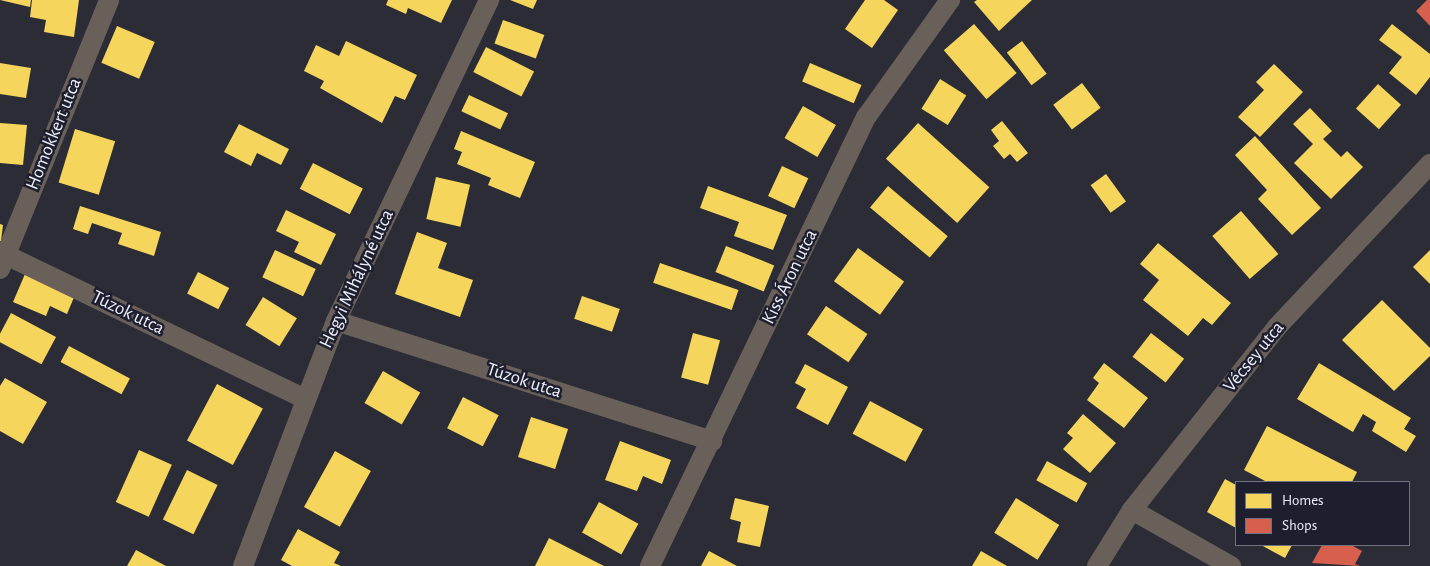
<!DOCTYPE html>
<meta charset="utf-8">
<style>
body{margin:0}
#map{position:relative;width:1430px;height:566px;overflow:hidden;background:#2b2c35;font-family:"Alegreya Sans",sans-serif}
div>[style]{position:absolute}
[style*='--x']{left:calc(var(--x)*1px);top:calc(var(--y)*1px);width:calc(var(--w)*1px);rotate:calc(var(--a)*1deg)}
.homes>*{inset:0;background:#f6d55c;transform-origin:0 0}
.shops>*{inset:0;background:#d6604d}
.street>*{height:20px;margin:-10px;padding:0 10px;transform-origin:10px;border-radius:10px;background:#69605a}
span{translate:-50% -50%;white-space:nowrap;text-align:center;line-height:1.15;-webkit-text-stroke:5px #1d1f2f;paint-order:stroke}
.street-label{font-size:19px;color:#edeffa}
.legend{position:absolute;left:1235px;top:481px;width:175px;height:65px;box-sizing:border-box;background:#1d1f2f;border:1px solid #707280;margin:0;padding:6px 9px;list-style:none;font-size:15px;color:#edeffa}
.legend li{display:flex;align-items:center;gap:10px;height:25px}
.legend b{width:25px;border:1px solid #707280}
</style>
<div id="map">
<div class="homes">
<i style="clip-path:polygon(0 0,31px 0,30px 7px)"></i>
<i style="clip-path:polygon(32px 0,79px 0,74px 37px,44px 32px,46px 20px,30px 17px)"></i>
<i style="clip-path:polygon(388px 0,452px 0,441px 23px,408px 8px,406px 14px,386px 5px)"></i>
<i style="clip-path:polygon(510px 0,537px 0,533px 9px)"></i>
<i style="clip-path:polygon(865px 0,884px 0,898px 10px,872px 48px,845px 29px)"></i>
<i style="clip-path:polygon(1032px 0,999px 31px,974px 2px,977px 0)"></i>
<i style="left:503px;top:20px;width:44px;height:25px;rotate:20deg"></i>
<i style="left:974px;top:24px;width:65px;height:40px;rotate:49deg"></i>
<i style="clip-path:polygon(1392px 24px,1430px 54px,1430px 77px,1416px 95px,1389px 73px,1402px 57px,1379px 40px)"></i>
<i style="left:117px;top:26px;width:41px;height:40px;rotate:23deg"></i>
<i style="clip-path:polygon(346px 41px,417px 75px,405px 100px,395px 96px,382px 123px,320px 88px,324px 81px,304px 71px,316px 45px,339px 56px)"></i>
<i style="left:1022px;top:41px;width:41px;height:19px;rotate:53deg"></i>
<i style="left:486px;top:47px;width:54px;height:28px;rotate:27deg"></i>
<i style="clip-path:polygon(0 63px,31px 68px,26px 98px,0 94px)"></i>
<i style="left:810px;top:63px;width:56px;height:20px;rotate:23deg"></i>
<i style="clip-path:polygon(1274px 64px,1303px 92px,1260px 137px,1238px 117px,1264px 90px,1256px 82px)"></i>
<i style="left:940px;top:79px;width:31px;height:35px;rotate:32deg"></i>
<i style="left:1082px;top:83px;width:31px;height:36px;rotate:53deg"></i>
<i style="left:1378px;top:84px;width:31px;height:33px;rotate:42deg"></i>
<i style="left:469px;top:95px;width:43px;height:18px;rotate:25deg"></i>
<i style="left:803px;top:106px;width:38px;height:37px;rotate:30deg"></i>
<i style="clip-path:polygon(1310px 108px,1332px 131px,1323px 139px,1341px 157px,1347px 151px,1363px 167px,1331px 199px,1294px 163px,1313px 144px,1293px 124px)"></i>
<i style="clip-path:polygon(1002px 121px,1028px 153px,1017px 162px,1010px 154px,1004px 159px,993px 146px,999px 141px,991px 130px)"></i>
<i style="clip-path:polygon(0 123px,27px 125px,23px 165px,0 163px)"></i>
<i style="left:918px;top:123px;width:96px;height:48px;rotate:42deg"></i>
<i style="clip-path:polygon(239px 124px,289px 149px,281px 165px,257px 153px,251px 166px,224px 152px)"></i>
<i style="left:75px;top:129px;width:42px;height:56px;rotate:17deg"></i>
<i style="clip-path:polygon(461px 131px,535px 162px,520px 198px,488px 185px,491px 178px,457px 164px,462px 152px,454px 149px)"></i>
<i style="clip-path:polygon(1255px 136px,1321px 208px,1292px 235px,1258px 199px,1267px 190px,1235px 155px)"></i>
<i style="left:313px;top:163px;width:56px;height:29px;rotate:27deg"></i>
<i style="left:782px;top:166px;width:29px;height:33px;rotate:25deg"></i>
<i style="left:1106px;top:174px;width:34px;height:19px;rotate:54deg"></i>
<i style="left:436px;top:177px;width:35px;height:43px;rotate:13deg"></i>
<i style="clip-path:polygon(708px 186px,787px 215px,773px 250px,734px 236px,739px 222px,700px 208px)"></i>
<i style="left:888px;top:186px;width:78px;height:28px;rotate:40deg"></i>
<i style="clip-path:polygon(80px 206px,161px 232px,154px 256px,118px 244px,122px 233px,92px 223px,88px 234px,73px 229px)"></i>
<i style="clip-path:polygon(286px 210px,336px 234px,321px 265px,294px 252px,299px 242px,276px 231px)"></i>
<i style="left:1241px;top:211px;width:57px;height:38px;rotate:49deg"></i>
<i style="clip-path:polygon(0 224px,3px 225px,1px 241px,0 241px)"></i>
<i style="clip-path:polygon(417px 232px,447px 243px,438px 268px,473px 280px,460px 317px,395px 294px)"></i>
<i style="clip-path:polygon(1158px 243px,1231px 303px,1212px 325px,1203px 318px,1188px 336px,1143px 300px,1159px 280px,1140px 264px)"></i>
<i style="left:726px;top:246px;width:52px;height:28px;rotate:22deg"></i>
<i style="left:858px;top:248px;width:57px;height:41px;rotate:36deg"></i>
<i style="left:275px;top:250px;width:45px;height:30px;rotate:25deg"></i>
<i style="clip-path:polygon(1430px 250px,1430px 284px,1413px 267px)"></i>
<i style="left:660px;top:263px;width:83px;height:21px;rotate:19deg"></i>
<i style="left:198px;top:272px;width:35px;height:24px;rotate:27deg"></i>
<i style="clip-path:polygon(25px 274px,75px 295px,67px 314px,50px 306px,46px 316px,13px 302px)"></i>
<i style="left:582px;top:296px;width:40px;height:24px;rotate:19deg"></i>
<i style="left:263px;top:297px;width:40px;height:33px;rotate:32deg"></i>
<i style="clip-path:polygon(1382px 300px,1430px 348px,1430px 356px,1394px 391px,1342px 340px)"></i>
<i style="left:826px;top:306px;width:50px;height:34px;rotate:34deg"></i>
<i style="left:11px;top:313px;width:51px;height:31px;rotate:28deg"></i>
<i style="left:693px;top:333px;width:28px;height:46px;rotate:15deg"></i>
<i style="left:1151px;top:333px;width:42px;height:30px;rotate:38deg"></i>
<i style="left:69px;top:346px;width:69px;height:18px;rotate:28deg"></i>
<i style="clip-path:polygon(1104px 363px,1148px 398px,1124px 428px,1087px 400px,1099px 383px,1093px 378px)"></i>
<i style="clip-path:polygon(1319px 363px,1411px 418px,1404px 429px,1416px 436px,1406px 452px,1372px 431px,1376px 422px,1363px 414px,1353px 432px,1297px 399px)"></i>
<i style="clip-path:polygon(805px 364px,848px 387px,828px 425px,796px 408px,806px 389px,795px 383px)"></i>
<i style="left:383px;top:371px;width:43px;height:37px;rotate:30deg"></i>
<i style="clip-path:polygon(5px 378px,47px 402px,23px 444px,0 431px,0 386px)"></i>
<i style="left:217px;top:384px;width:52px;height:64px;rotate:28deg"></i>
<i style="left:463px;top:397px;width:40px;height:35px;rotate:27deg"></i>
<i style="left:870px;top:401px;width:60px;height:37px;rotate:28deg"></i>
<i style="clip-path:polygon(1083px 414px,1116px 443px,1090px 473px,1063px 449px,1073px 438px,1067px 433px)"></i>
<i style="left:531px;top:417px;width:39px;height:42px;rotate:18deg"></i>
<i style="clip-path:polygon(1267px 426px,1357px 472px,1352px 482px,1267px 482px,1244px 470px)"></i>
<i style="clip-path:polygon(620px 441px,671px 460px,662px 484px,643px 476px,637px 491px,605px 480px)"></i>
<i style="left:139px;top:450px;width:36px;height:57px;rotate:24deg"></i>
<i style="left:335px;top:451px;width:41px;height:64px;rotate:29deg"></i>
<i style="left:1047px;top:461px;width:46px;height:22px;rotate:29deg"></i>
<i style="left:187px;top:470px;width:34px;height:55px;rotate:26deg"></i>
<i style="clip-path:polygon(1225px 479px,1236px 485px,1236px 528px,1207px 512px)"></i>
<i style="clip-path:polygon(735px 498px,769px 506px,760px 547px,737px 542px,741px 522px,730px 519px)"></i>
<i style="left:1016px;top:498px;width:51px;height:41px;rotate:32deg"></i>
<i style="left:599px;top:502px;width:45px;height:35px;rotate:29deg"></i>
<i style="clip-path:polygon(298px 529px,340px 552px,334px 563px,341px 566px,292px 566px,281px 560px)"></i>
<i style="clip-path:polygon(549px 538px,604px 566px,535px 566px)"></i>
<i style="clip-path:polygon(1261px 545px,1292px 545px,1285px 558px)"></i>
<i style="clip-path:polygon(136px 550px,166px 566px,127px 566px)"></i>
<i style="clip-path:polygon(709px 551px,737px 566px,701px 566px)"></i>
<i style="clip-path:polygon(981px 551px,1007px 566px,972px 566px)"></i>
</div>
<div class="shops">
<i style="clip-path:polygon(1427px 0,1430px 0,1430px 26px,1416px 11px)"></i>
<i style="clip-path:polygon(1322px 545px,1351px 545px,1362px 551px,1355px 564px,1360px 566px,1312px 563px)"></i>
</div>
<div class="street">
<i style="--x:6;--y:255;--w:330;--a:25.7"></i>
<i style="--x:0;--y:269;--w:290;--a:-67.9"></i>
<i style="--x:336;--y:321;--w:395;--a:17.7"></i>
<i style="--x:1132;--y:510;--w:114;--a:29.5"></i>
<i style="--x:243;--y:566;--w:262;--a:-69.2"></i>
<i style="--x:336;--y:321;--w:356;--a:-64.5"></i>
<i style="--x:650;--y:566;--w:500;--a:-64.3"></i>
<i style="--x:867;--y:116;--w:143;--a:-54.4"></i>
<i style="--x:1097;--y:566;--w:66;--a:-58"></i>
<i style="--x:1132;--y:510;--w:233;--a:-51.6"></i>
<i style="--x:1277;--y:327;--w:224;--a:-46.8"></i>
</div>
<div class="street-label">
<span style="left:54px;top:134px;rotate:-68deg">Homokkert utca</span>
<span style="left:790px;top:277px;rotate:-64deg">Kiss Áron utca</span>
<span style="left:357px;top:279px;rotate:-65deg">Hegyi Mihályné utca</span>
<span style="left:128px;top:313px;rotate:26deg">Túzok utca</span>
<span style="left:1254px;top:357px;rotate:-51deg">Vécsey utca</span>
<span style="left:524px;top:381px;rotate:18deg">Túzok utca</span>
</div>
<ul class="legend">
<li><b style="height:14px;background:#f6d55c"></b>Homes</li>
<li><b style="height:14px;background:#d6604d"></b>Shops</li>
</ul>
</div>
